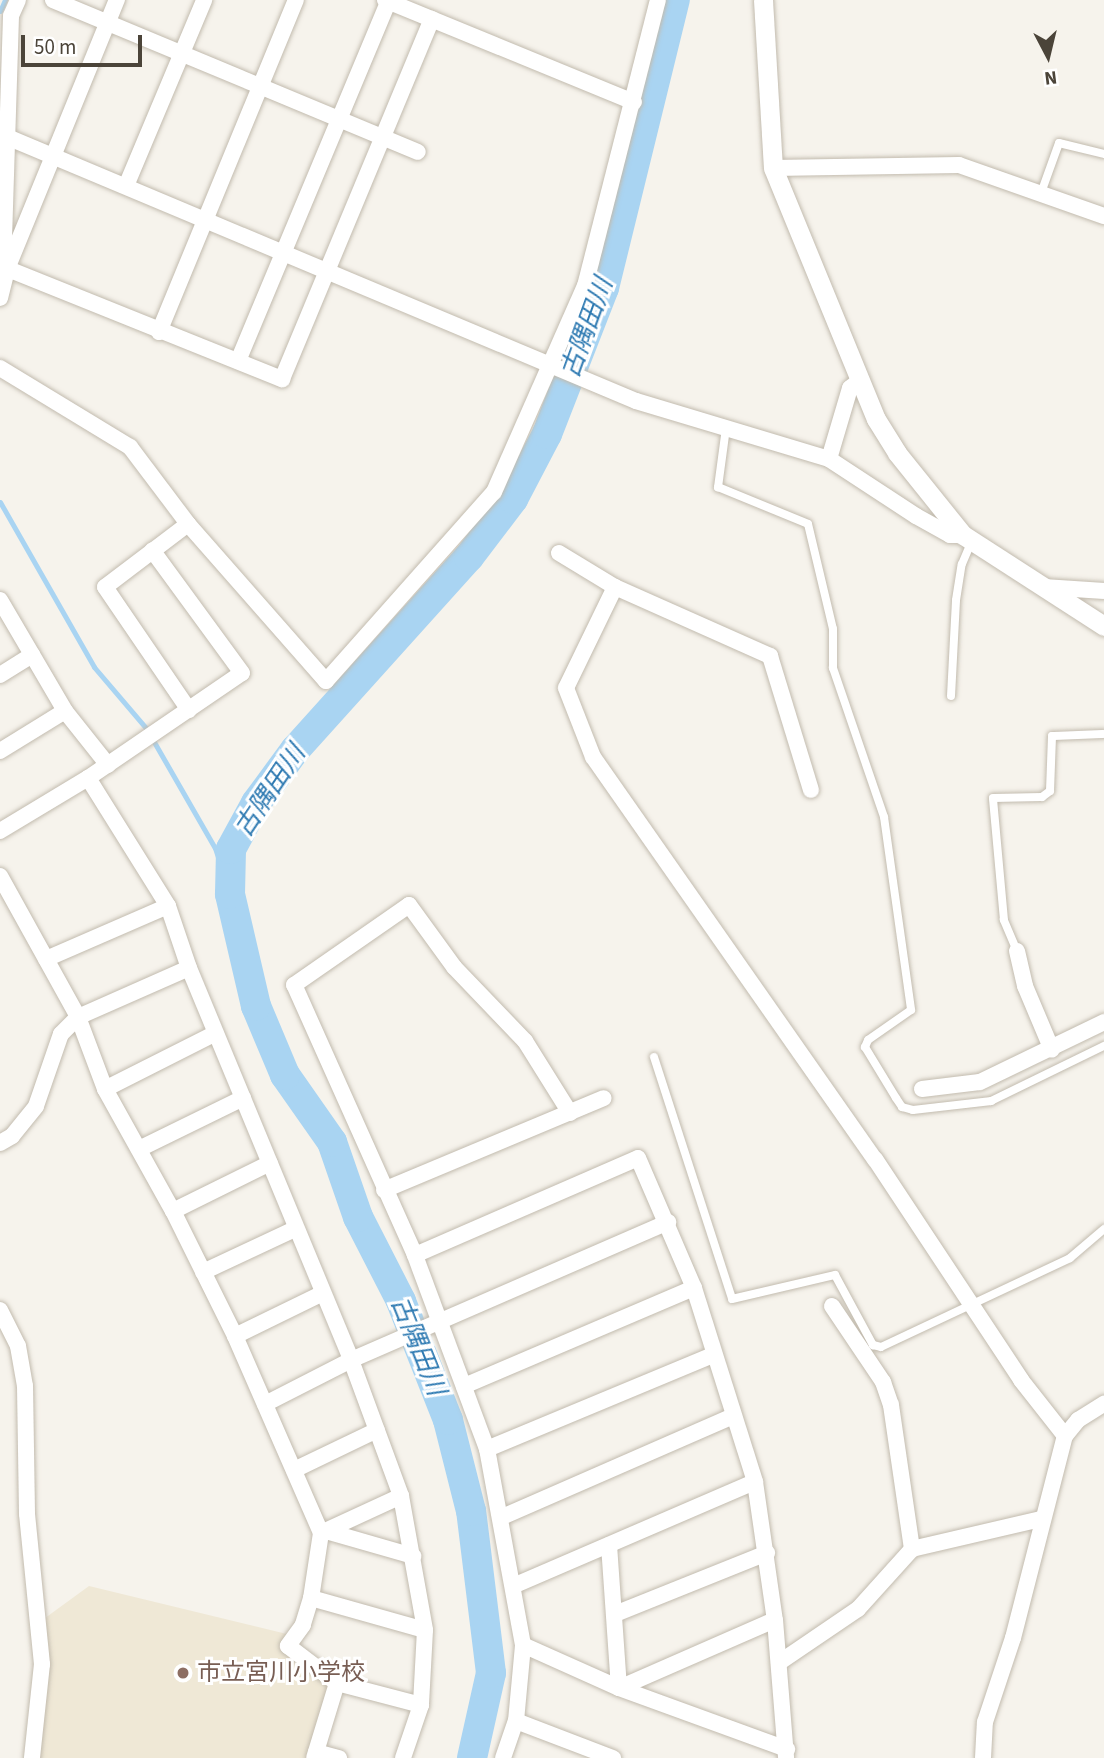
<!DOCTYPE html>
<meta charset="utf-8">
<style>
body{margin:0}
#map{position:relative;width:1104px;height:1758px;overflow:hidden;background:#f6f3ec;font-family:"Source Sans 3","Noto Sans JP",sans-serif}
div>[style]{position:absolute}
[style*='--x']{left:calc(var(--x)*1px);top:calc(var(--y)*1px);width:calc(var(--w)*1px);rotate:calc(var(--a)*1deg)}
.education>*{inset:0;background:#efe8d6}
.stream>*{height:5px;margin:-2.5px;padding:0 2.5px;transform-origin:2.5px;border-radius:2.5px;background:#a9d4f2}
.river>*{height:30px;margin:-15px;padding:0 15px;transform-origin:15px;border-radius:15px;background:#a9d4f2}
.roads{filter:drop-shadow(0 0 2px #c2bbae) drop-shadow(0 0 2px #c2bbae)}
.service>*{height:8px;margin:-4px;padding:0 4px;transform-origin:4px;border-radius:4px;background:#fff}
.minor>*{height:16px;margin:-8px;padding:0 8px;transform-origin:8px;border-radius:8px;background:#fff}
.tertiary>*{height:19px;margin:-9.5px;padding:0 9.5px;transform-origin:9.5px;border-radius:9.5px;background:#fff}
.dots>*{width:19px;height:19px;translate:-50% -50%;box-sizing:border-box;border:4px solid #fff;border-radius:50%}
span{translate:-50% -50%;white-space:nowrap;text-align:center;line-height:1.15;-webkit-text-stroke:6px #fff;paint-order:stroke}
.education-label{font-size:24px;color:#785e54}
.left{translate:0 -50%;text-align:left}
.water-label{font-size:26px;color:#2e7ab2;font-style:italic}
.north{position:absolute;left:1013px;top:21px;width:70px;height:70px;-webkit-text-stroke:5px #fff;paint-order:stroke;rotate:173deg;font-size:19px;font-weight:700;line-height:28px;text-align:center;color:#4b4439}
.north::after{content:'';display:block;margin:auto;width:24px;height:32px;background:#4b4439;clip-path:polygon(50% 0,100% 100%,50% 72%,0 100%)}
.scale{position:absolute;left:21px;top:35px;width:121px;height:32px;box-sizing:border-box;border:4px solid #4b4439;border-top:0;padding-left:9px;font-size:21px;line-height:24px;white-space:nowrap;color:#4b4439;-webkit-text-stroke:5px #fff;paint-order:stroke}
</style>
<div id="map">
<div class="education">
<i style="clip-path:polygon(89px 1586px,295px 1636px,288px 1646px,337px 1683px,314px 1758px,32px 1758px,41px 1621px)"></i>
</div>
<div class="stream">
<i style="--x:0;--y:11;--w:12;--a:-66"></i>
<i style="--x:0;--y:502;--w:190;--a:60.3"></i>
<i style="--x:94;--y:667;--w:80;--a:49.6"></i>
<i style="--x:146;--y:728;--w:138;--a:60.1"></i>
<i style="--x:215;--y:848;--w:48;--a:71.9"></i>
</div>
<div class="river">
<i style="--x:472;--y:1758;--w:87;--a:-77.4"></i>
<i style="--x:491;--y:1673;--w:163;--a:-97"></i>
<i style="--x:471;--y:1511;--w:94;--a:-104.2"></i>
<i style="--x:448;--y:1420;--w:128;--a:-111.6"></i>
<i style="--x:401;--y:1301;--w:94;--a:-117.1"></i>
<i style="--x:358;--y:1217;--w:79;--a:-109.1"></i>
<i style="--x:332;--y:1142;--w:82;--a:-125"></i>
<i style="--x:285;--y:1075;--w:75;--a:-112.8"></i>
<i style="--x:256;--y:1006;--w:115;--a:-103.1"></i>
<i style="--x:230;--y:894;--w:45;--a:-88.7"></i>
<i style="--x:231;--y:849;--w:52;--a:-61.5"></i>
<i style="--x:256;--y:803;--w:66;--a:-53.7"></i>
<i style="--x:295;--y:750;--w:260;--a:-48"></i>
<i style="--x:469;--y:557;--w:73;--a:-52.8"></i>
<i style="--x:513;--y:499;--w:73;--a:-62.4"></i>
<i style="--x:547;--y:434;--w:157;--a:-68.7"></i>
<i style="--x:604;--y:288;--w:297;--a:-76.2"></i>
</div>
<div class="roads">
<div class="service">
<i style="--x:1041;--y:193;--w:53;--a:-70.2"></i>
<i style="--x:1059;--y:143;--w:46;--a:13.7"></i>
<i style="--x:726;--y:428;--w:60;--a:97.7"></i>
<i style="--x:718;--y:487;--w:97;--a:22.3"></i>
<i style="--x:808;--y:524;--w:108;--a:76.6"></i>
<i style="--x:833;--y:629;--w:39;--a:90"></i>
<i style="--x:833;--y:668;--w:157;--a:71.1"></i>
<i style="--x:884;--y:817;--w:195;--a:82"></i>
<i style="--x:911;--y:1010;--w:52;--a:145.1"></i>
<i style="--x:868;--y:1040;--w:8;--a:113"></i>
<i style="--x:865;--y:1047;--w:60;--a:58.7"></i>
<i style="--x:896;--y:1098;--w:11;--a:56"></i>
<i style="--x:902;--y:1107;--w:11;--a:15"></i>
<i style="--x:913;--y:1110;--w:79;--a:-6.6"></i>
<i style="--x:991;--y:1101;--w:126;--a:-26"></i>
<i style="--x:951;--y:696;--w:96;--a:-87"></i>
<i style="--x:956;--y:600;--w:36;--a:-81"></i>
<i style="--x:962;--y:564;--w:25;--a:-67"></i>
<i style="--x:1017;--y:951;--w:34;--a:-113"></i>
<i style="--x:1004;--y:920;--w:122;--a:-95.2"></i>
<i style="--x:993;--y:798;--w:49;--a:-1.2"></i>
<i style="--x:1042;--y:797;--w:10;--a:-37"></i>
<i style="--x:1050;--y:791;--w:55;--a:-87.9"></i>
<i style="--x:1052;--y:736;--w:52;--a:-2.2"></i>
<i style="--x:654;--y:1057;--w:254;--a:72.1"></i>
<i style="--x:732;--y:1299;--w:106;--a:-13.1"></i>
<i style="--x:835;--y:1275;--w:80;--a:61.5"></i>
<i style="--x:873;--y:1345;--w:8;--a:14"></i>
<i style="--x:881;--y:1347;--w:209;--a:-25.2"></i>
<i style="--x:1070;--y:1258;--w:45;--a:-40.5"></i>
</div>
<div class="minor">
<i style="--x:18;--y:0;--w:17;--a:114"></i>
<i style="--x:11;--y:16;--w:251;--a:91.8"></i>
<i style="--x:3;--y:267;--w:301;--a:21.9"></i>
<i style="--x:282;--y:379;--w:390;--a:-67.4"></i>
<i style="--x:53;--y:0;--w:395;--a:22.6"></i>
<i style="--x:385;--y:0;--w:269;--a:22.3"></i>
<i style="--x:0;--y:134;--w:690;--a:22.77"></i>
<i style="--x:636;--y:401;--w:202;--a:16.7"></i>
<i style="--x:829;--y:459;--w:74;--a:-73.5"></i>
<i style="--x:850;--y:388;--w:11;--a:-38"></i>
<i style="--x:773;--y:168;--w:186;--a:-0.9"></i>
<i style="--x:959;--y:165;--w:154;--a:19.4"></i>
<i style="--x:126;--y:186;--w:202;--a:-67.2"></i>
<i style="--x:0;--y:298;--w:30;--a:-76"></i>
<i style="--x:7;--y:269;--w:291;--a:-67.8"></i>
<i style="--x:159;--y:332;--w:359;--a:-67.6"></i>
<i style="--x:238;--y:361;--w:389;--a:-67.3"></i>
<i style="--x:0;--y:368;--w:152;--a:31.3"></i>
<i style="--x:130;--y:447;--w:96;--a:53"></i>
<i style="--x:188;--y:524;--w:209;--a:48.7"></i>
<i style="--x:326;--y:681;--w:253;--a:-48.4"></i>
<i style="--x:494;--y:492;--w:225;--a:-66.2"></i>
<i style="--x:585;--y:286;--w:295;--a:-75.7"></i>
<i style="--x:829;--y:459;--w:104;--a:33.2"></i>
<i style="--x:916;--y:516;--w:39;--a:29"></i>
<i style="--x:950;--y:535;--w:13;--a:0"></i>
<i style="--x:188;--y:524;--w:104;--a:142.8"></i>
<i style="--x:105;--y:587;--w:149;--a:55.7"></i>
<i style="--x:559;--y:553;--w:66;--a:31.3"></i>
<i style="--x:615;--y:587;--w:170;--a:24"></i>
<i style="--x:770;--y:656;--w:140;--a:73"></i>
<i style="--x:615;--y:587;--w:112;--a:115.9"></i>
<i style="--x:566;--y:688;--w:74;--a:68.6"></i>
<i style="--x:593;--y:757;--w:491;--a:55"></i>
<i style="--x:875;--y:1159;--w:265;--a:56.5"></i>
<i style="--x:1021;--y:1380;--w:71;--a:51.8"></i>
<i style="--x:1044;--y:587;--w:60;--a:3.8"></i>
<i style="--x:0;--y:600;--w:129;--a:59.6"></i>
<i style="--x:65;--y:711;--w:69;--a:51.5"></i>
<i style="--x:0;--y:675;--w:38;--a:-32"></i>
<i style="--x:0;--y:751;--w:76;--a:-31.6"></i>
<i style="--x:88;--y:778;--w:151;--a:58"></i>
<i style="--x:168;--y:906;--w:65;--a:71.3"></i>
<i style="--x:189;--y:968;--w:424;--a:67.5"></i>
<i style="--x:351;--y:1360;--w:145;--a:69.8"></i>
<i style="--x:401;--y:1496;--w:136;--a:79.8"></i>
<i style="--x:425;--y:1630;--w:75;--a:93.1"></i>
<i style="--x:0;--y:831;--w:103;--a:-31.1"></i>
<i style="--x:88;--y:778;--w:186;--a:-34.3"></i>
<i style="--x:242;--y:673;--w:152;--a:-126.2"></i>
<i style="--x:0;--y:876;--w:161;--a:61"></i>
<i style="--x:78;--y:1017;--w:77;--a:69.4"></i>
<i style="--x:105;--y:1089;--w:140;--a:60.9"></i>
<i style="--x:173;--y:1211;--w:140;--a:63.6"></i>
<i style="--x:235;--y:1336;--w:215;--a:66.4"></i>
<i style="--x:321;--y:1533;--w:66;--a:98.7"></i>
<i style="--x:311;--y:1598;--w:28;--a:107"></i>
<i style="--x:303;--y:1625;--w:26;--a:126"></i>
<i style="--x:288;--y:1646;--w:61;--a:37.1"></i>
<i style="--x:337;--y:1683;--w:78;--a:107"></i>
<i style="--x:1017;--y:951;--w:36;--a:77"></i>
<i style="--x:1025;--y:986;--w:69;--a:67.1"></i>
<i style="--x:46;--y:959;--w:133;--a:-23.5"></i>
<i style="--x:105;--y:1089;--w:124;--a:-26.8"></i>
<i style="--x:922;--y:1089;--w:58;--a:-6.9"></i>
<i style="--x:980;--y:1082;--w:138;--a:-25.8"></i>
<i style="--x:0;--y:1143;--w:14;--a:-30"></i>
<i style="--x:12;--y:1136;--w:38;--a:-51"></i>
<i style="--x:36;--y:1106;--w:76;--a:-70.9"></i>
<i style="--x:61;--y:1034;--w:24;--a:-45"></i>
<i style="--x:78;--y:1017;--w:121;--a:-23.8"></i>
<i style="--x:139;--y:1149;--w:116;--a:-26.1"></i>
<i style="--x:384;--y:1190;--w:238;--a:-22.7"></i>
<i style="--x:173;--y:1211;--w:108;--a:-26.3"></i>
<i style="--x:415;--y:1255;--w:243;--a:-23.5"></i>
<i style="--x:638;--y:1158;--w:142;--a:66.7"></i>
<i style="--x:694;--y:1288;--w:203;--a:72.5"></i>
<i style="--x:755;--y:1482;--w:139;--a:81.8"></i>
<i style="--x:775;--y:1620;--w:138;--a:85.4"></i>
<i style="--x:203;--y:1272;--w:102;--a:-25.1"></i>
<i style="--x:832;--y:1306;--w:92;--a:56.1"></i>
<i style="--x:883;--y:1382;--w:24;--a:71"></i>
<i style="--x:891;--y:1405;--w:146;--a:81.7"></i>
<i style="--x:0;--y:1310;--w:40;--a:63.4"></i>
<i style="--x:18;--y:1346;--w:41;--a:80.1"></i>
<i style="--x:25;--y:1386;--w:128;--a:89.1"></i>
<i style="--x:27;--y:1514;--w:151;--a:84.3"></i>
<i style="--x:42;--y:1664;--w:95;--a:96.1"></i>
<i style="--x:235;--y:1336;--w:96;--a:-26"></i>
<i style="--x:464;--y:1386;--w:250;--a:-23.1"></i>
<i style="--x:265;--y:1404;--w:97;--a:-27.1"></i>
<i style="--x:351;--y:1360;--w:346;--a:-23.5"></i>
<i style="--x:487;--y:1449;--w:245;--a:-22.6"></i>
<i style="--x:294;--y:1470;--w:92;--a:-25.7"></i>
<i style="--x:502;--y:1517;--w:252;--a:-23.6"></i>
<i style="--x:326;--y:1531;--w:91;--a:16"></i>
<i style="--x:323;--y:1532;--w:86;--a:-24.8"></i>
<i style="--x:609;--y:1545;--w:143;--a:86"></i>
<i style="--x:619;--y:1688;--w:170;--a:-23.6"></i>
<i style="--x:513;--y:1586;--w:263;--a:-23.3"></i>
<i style="--x:311;--y:1598;--w:118;--a:15.7"></i>
<i style="--x:615;--y:1614;--w:164;--a:-21.9"></i>
<i style="--x:523;--y:1645;--w:105;--a:24.1"></i>
<i style="--x:619;--y:1688;--w:179;--a:20"></i>
<i style="--x:780;--y:1662;--w:94;--a:-34.2"></i>
<i style="--x:858;--y:1609;--w:81;--a:-48"></i>
<i style="--x:912;--y:1549;--w:132;--a:-13.1"></i>
<i style="--x:337;--y:1683;--w:87;--a:14.7"></i>
<i style="--x:421;--y:1705;--w:56;--a:108.8"></i>
<i style="--x:516;--y:1721;--w:104;--a:20.9"></i>
<i style="--x:316;--y:1752;--w:24;--a:15"></i>
<i style="--x:503;--y:1758;--w:39;--a:-71"></i>
<i style="--x:516;--y:1721;--w:76;--a:-84.7"></i>
<i style="--x:523;--y:1645;--w:199;--a:-100.4"></i>
<i style="--x:487;--y:1449;--w:207;--a:-110.4"></i>
<i style="--x:415;--y:1255;--w:296;--a:-114.1"></i>
<i style="--x:294;--y:985;--w:140;--a:-34.8"></i>
<i style="--x:409;--y:905;--w:77;--a:54"></i>
<i style="--x:454;--y:967;--w:103;--a:46.2"></i>
<i style="--x:525;--y:1041;--w:85;--a:58"></i>
<i style="--x:983;--y:1758;--w:36;--a:-87"></i>
<i style="--x:985;--y:1722;--w:89;--a:-71.6"></i>
<i style="--x:1013;--y:1638;--w:209;--a:-75.6"></i>
<i style="--x:1065;--y:1436;--w:21;--a:-51"></i>
<i style="--x:1078;--y:1420;--w:31;--a:-32"></i>
</div>
<div class="tertiary">
<i style="--x:763;--y:0;--w:168;--a:86.6"></i>
<i style="--x:773;--y:168;--w:271;--a:67.7"></i>
<i style="--x:876;--y:419;--w:40;--a:58"></i>
<i style="--x:897;--y:453;--w:105;--a:51.2"></i>
<i style="--x:963;--y:535;--w:168;--a:32.8"></i>
</div>
</div>
<div class="dots">
<i style="left:183px;top:1673px;background:#8d6e63"></i>
</div>
<div class="education-label">
<span class="left" style="left:197px;top:1673px">市立宮川小学校</span>
</div>
<div class="water-label">
<span style="left:587px;top:328px;rotate:-70deg">古隅田川</span>
<span style="left:270px;top:791px;rotate:-56deg">古隅田川</span>
<span style="left:418px;top:1346px;rotate:68deg">古隅田川</span>
</div>
<div class="north">N</div>
<div class="scale">50 m</div>
</div>
